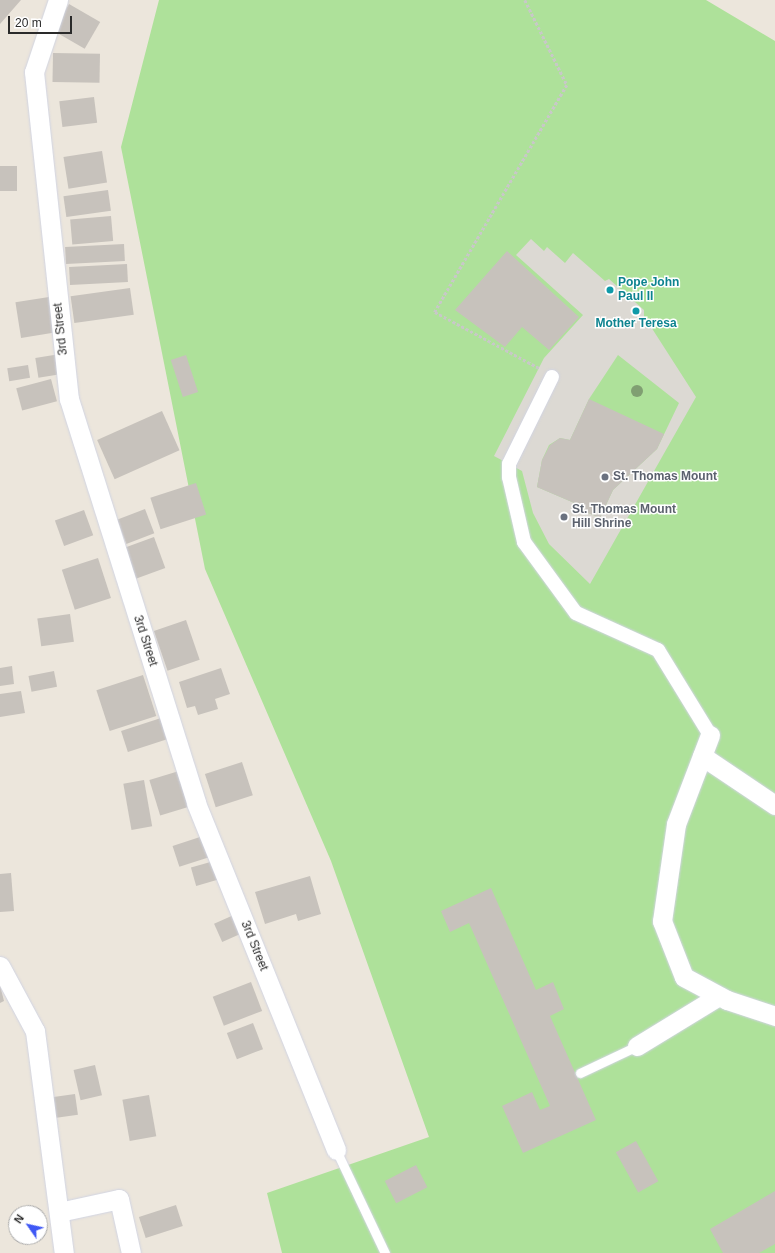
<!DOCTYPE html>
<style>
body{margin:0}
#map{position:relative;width:775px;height:1253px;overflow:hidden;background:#ece6dc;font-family:Arial,sans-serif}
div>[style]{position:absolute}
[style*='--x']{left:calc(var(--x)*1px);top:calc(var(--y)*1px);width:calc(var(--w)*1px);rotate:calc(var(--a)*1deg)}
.green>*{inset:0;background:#aee19a}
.plaza>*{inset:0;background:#dcd9d3}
.building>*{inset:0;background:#c7c2bc;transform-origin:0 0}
.path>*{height:2.5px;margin-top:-1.25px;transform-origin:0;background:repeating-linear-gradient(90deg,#c8c8c8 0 3px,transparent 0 5px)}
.roads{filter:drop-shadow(0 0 1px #d1d4e2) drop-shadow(0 0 1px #d1d4e2)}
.service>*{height:9px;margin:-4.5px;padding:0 4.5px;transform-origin:4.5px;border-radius:4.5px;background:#fff}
.pedestrian>*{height:14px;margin:-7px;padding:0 7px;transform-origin:7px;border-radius:7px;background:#fff}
.minor>*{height:19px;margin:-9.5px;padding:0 9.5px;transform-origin:9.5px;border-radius:9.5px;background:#fff}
.trees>*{width:12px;height:12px;margin:-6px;border-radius:50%;background:#809f72}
.dots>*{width:11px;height:11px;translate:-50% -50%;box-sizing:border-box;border:2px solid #fff;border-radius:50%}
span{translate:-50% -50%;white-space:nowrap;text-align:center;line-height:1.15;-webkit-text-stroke:3px #fff;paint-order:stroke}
.culture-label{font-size:12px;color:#0d838f;font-weight:700}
.left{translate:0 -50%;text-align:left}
.street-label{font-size:12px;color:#2a2a2a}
.worship-label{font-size:12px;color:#5b616d;font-weight:700}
.north{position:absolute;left:8px;top:1205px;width:40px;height:40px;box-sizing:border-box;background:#fff;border:1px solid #aaa;border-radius:50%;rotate:304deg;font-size:11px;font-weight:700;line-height:16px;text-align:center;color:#2a2a2a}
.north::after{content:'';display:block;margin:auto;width:14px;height:18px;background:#3f58f5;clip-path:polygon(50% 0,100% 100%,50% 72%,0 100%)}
.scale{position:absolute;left:8px;top:16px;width:64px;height:18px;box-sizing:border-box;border:2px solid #2a2a2a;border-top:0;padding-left:5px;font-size:12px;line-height:14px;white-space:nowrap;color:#2a2a2a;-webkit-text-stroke:3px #fff;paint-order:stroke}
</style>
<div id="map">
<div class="green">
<i style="clip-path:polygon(159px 0,706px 0,775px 41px,775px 1253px,282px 1253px,267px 1193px,429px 1137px,331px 861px,205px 569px,121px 147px)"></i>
</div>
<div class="plaza">
<i style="clip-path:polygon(evenodd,531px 239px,544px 251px,547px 247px,565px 263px,573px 253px,605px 281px,609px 279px,644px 310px,644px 316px,696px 397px,590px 584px,549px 544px,533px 513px,522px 471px,494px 456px,544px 358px,583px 315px,516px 255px,531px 239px,618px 355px,679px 403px,657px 449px,613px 490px,600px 518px,577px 508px,579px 505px,537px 487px,542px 460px,549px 445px,560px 438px,570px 440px,589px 399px,618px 355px)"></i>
</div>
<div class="building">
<i style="clip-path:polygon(0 0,21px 0,0 24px)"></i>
<i style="left:69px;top:4px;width:36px;height:31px;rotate:30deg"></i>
<i style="left:53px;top:53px;width:47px;height:29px;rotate:1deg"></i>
<i style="left:94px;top:97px;width:26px;height:35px;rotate:83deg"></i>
<i style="left:102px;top:151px;width:32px;height:39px;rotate:81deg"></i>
<i style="left:0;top:166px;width:17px;height:25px"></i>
<i style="left:108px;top:190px;width:21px;height:45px;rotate:82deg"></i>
<i style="left:111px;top:216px;width:25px;height:41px;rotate:85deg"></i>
<i style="left:124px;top:244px;width:17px;height:59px;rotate:87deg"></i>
<i style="clip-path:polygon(507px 251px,579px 317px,549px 350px,522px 327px,505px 347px,455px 310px)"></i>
<i style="left:127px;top:264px;width:18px;height:58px;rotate:87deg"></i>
<i style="left:130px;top:288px;width:27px;height:60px;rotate:82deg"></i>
<i style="left:49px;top:297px;width:36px;height:34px;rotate:81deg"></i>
<i style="left:60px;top:354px;width:20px;height:25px;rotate:81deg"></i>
<i style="left:186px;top:355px;width:39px;height:16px;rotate:72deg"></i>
<i style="left:28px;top:365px;width:13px;height:21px;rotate:81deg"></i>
<i style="left:51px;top:379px;width:23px;height:36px;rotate:75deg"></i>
<i style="clip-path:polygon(589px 399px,664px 434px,657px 449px,613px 490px,600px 518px,577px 508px,579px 505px,537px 487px,542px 460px,550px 445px,560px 438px,570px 440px)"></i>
<i style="left:162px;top:411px;width:43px;height:71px;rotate:66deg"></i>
<i style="left:196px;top:483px;width:33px;height:48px;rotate:72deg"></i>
<i style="left:145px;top:509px;width:26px;height:30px;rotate:69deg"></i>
<i style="left:84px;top:510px;width:27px;height:31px;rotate:70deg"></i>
<i style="left:154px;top:537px;width:33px;height:35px;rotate:70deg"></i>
<i style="left:98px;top:558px;width:42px;height:38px;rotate:72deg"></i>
<i style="left:70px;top:614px;width:28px;height:33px;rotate:82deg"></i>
<i style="left:186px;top:620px;width:42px;height:34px;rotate:71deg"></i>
<i style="clip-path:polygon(12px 666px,14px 684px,0 686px,0 668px)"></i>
<i style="clip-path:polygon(221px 668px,230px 694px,215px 699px,218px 709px,198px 715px,195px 706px,187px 708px,179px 682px)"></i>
<i style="left:54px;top:671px;width:16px;height:26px;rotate:79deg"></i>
<i style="left:143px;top:675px;width:43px;height:49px;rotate:72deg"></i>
<i style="clip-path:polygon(21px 691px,25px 713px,0 717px,0 694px)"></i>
<i style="left:161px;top:718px;width:22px;height:42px;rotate:72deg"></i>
<i style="left:242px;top:762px;width:35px;height:39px;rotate:72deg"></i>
<i style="left:179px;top:771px;width:37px;height:31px;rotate:73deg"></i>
<i style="left:144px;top:780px;width:47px;height:21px;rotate:80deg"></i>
<i style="left:203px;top:836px;width:22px;height:32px;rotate:72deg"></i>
<i style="left:214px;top:861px;width:19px;height:24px;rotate:74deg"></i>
<i style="clip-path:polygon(11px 873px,14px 911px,0 912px,0 874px)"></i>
<i style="clip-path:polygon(310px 876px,321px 914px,298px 921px,296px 914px,265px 924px,255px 892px)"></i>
<i style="clip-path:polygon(491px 888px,536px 990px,553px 982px,564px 1009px,550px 1016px,596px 1120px,523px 1153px,502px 1106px,532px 1092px,540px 1110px,550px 1106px,469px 923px,450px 932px,441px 911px)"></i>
<i style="left:236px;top:914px;width:20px;height:24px;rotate:66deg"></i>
<i style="left:251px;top:982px;width:31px;height:41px;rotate:69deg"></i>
<i style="clip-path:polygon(0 985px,4px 1001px,0 1003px)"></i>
<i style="left:253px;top:1023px;width:28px;height:28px;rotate:69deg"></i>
<i style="left:95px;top:1065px;width:31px;height:22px;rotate:77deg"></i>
<i style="left:75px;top:1094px;width:21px;height:27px;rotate:82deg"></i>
<i style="left:149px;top:1095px;width:42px;height:27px;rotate:80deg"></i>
<i style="left:636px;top:1141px;width:46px;height:23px;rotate:61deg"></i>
<i style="left:416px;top:1165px;width:25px;height:35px;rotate:63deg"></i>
<i style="clip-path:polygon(775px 1191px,775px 1244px,759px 1253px,723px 1253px,710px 1229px)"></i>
<i style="left:176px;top:1205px;width:22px;height:39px;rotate:72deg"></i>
</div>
<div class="path">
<i style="--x:525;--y:0;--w:95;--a:63.7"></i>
<i style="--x:567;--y:85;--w:263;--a:120.2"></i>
<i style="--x:435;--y:312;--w:118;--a:28.3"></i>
</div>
<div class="roads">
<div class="service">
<i style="--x:580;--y:1073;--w:63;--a:-25.3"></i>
<i style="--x:336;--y:1150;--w:114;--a:64.6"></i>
</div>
<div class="pedestrian">
<i style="--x:552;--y:377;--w:97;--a:116.3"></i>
<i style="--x:509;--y:464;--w:13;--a:90"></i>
<i style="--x:509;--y:477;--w:67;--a:77"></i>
<i style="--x:524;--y:542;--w:88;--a:53.8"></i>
<i style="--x:576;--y:613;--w:90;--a:24.3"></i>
<i style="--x:658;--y:650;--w:100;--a:58.5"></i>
</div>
<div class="minor">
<i style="--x:58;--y:0;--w:76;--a:108.4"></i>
<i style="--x:34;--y:72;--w:329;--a:83.9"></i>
<i style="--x:69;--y:399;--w:423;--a:72.5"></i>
<i style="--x:196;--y:803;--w:374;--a:68"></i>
<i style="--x:710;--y:735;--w:95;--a:110.9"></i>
<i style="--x:676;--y:824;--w:98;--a:98.2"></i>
<i style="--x:662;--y:921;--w:60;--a:68.6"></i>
<i style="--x:684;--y:977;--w:49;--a:28.1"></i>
<i style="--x:727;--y:1000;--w:51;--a:18.4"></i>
<i style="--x:702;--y:756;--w:88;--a:33.9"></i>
<i style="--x:0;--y:966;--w:74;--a:61.7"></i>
<i style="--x:35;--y:1031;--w:224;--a:82.6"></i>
<i style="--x:637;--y:1046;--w:96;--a:-31.4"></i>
<i style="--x:59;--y:1212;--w:61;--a:-12.2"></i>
<i style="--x:119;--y:1199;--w:55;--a:77.5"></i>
</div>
</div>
<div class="trees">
<i style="left:637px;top:391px"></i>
</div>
<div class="dots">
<i style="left:610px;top:290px;background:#0f9aa8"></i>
<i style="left:636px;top:311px;background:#0f9aa8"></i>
<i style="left:605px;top:477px;background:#6b7280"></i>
<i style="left:564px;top:517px;background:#6b7280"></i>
</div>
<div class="culture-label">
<span class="left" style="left:618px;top:290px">Pope John<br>Paul II</span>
<span style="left:636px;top:324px">Mother Teresa</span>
</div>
<div class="street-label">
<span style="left:61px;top:329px;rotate:-96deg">3rd Street</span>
<span style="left:145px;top:641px;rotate:72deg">3rd Street</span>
<span style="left:254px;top:946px;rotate:68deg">3rd Street</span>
</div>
<div class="worship-label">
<span class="left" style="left:613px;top:477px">St. Thomas Mount</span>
<span class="left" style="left:572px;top:517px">St. Thomas Mount<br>Hill Shrine</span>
</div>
<div class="north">N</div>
<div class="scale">20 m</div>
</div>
